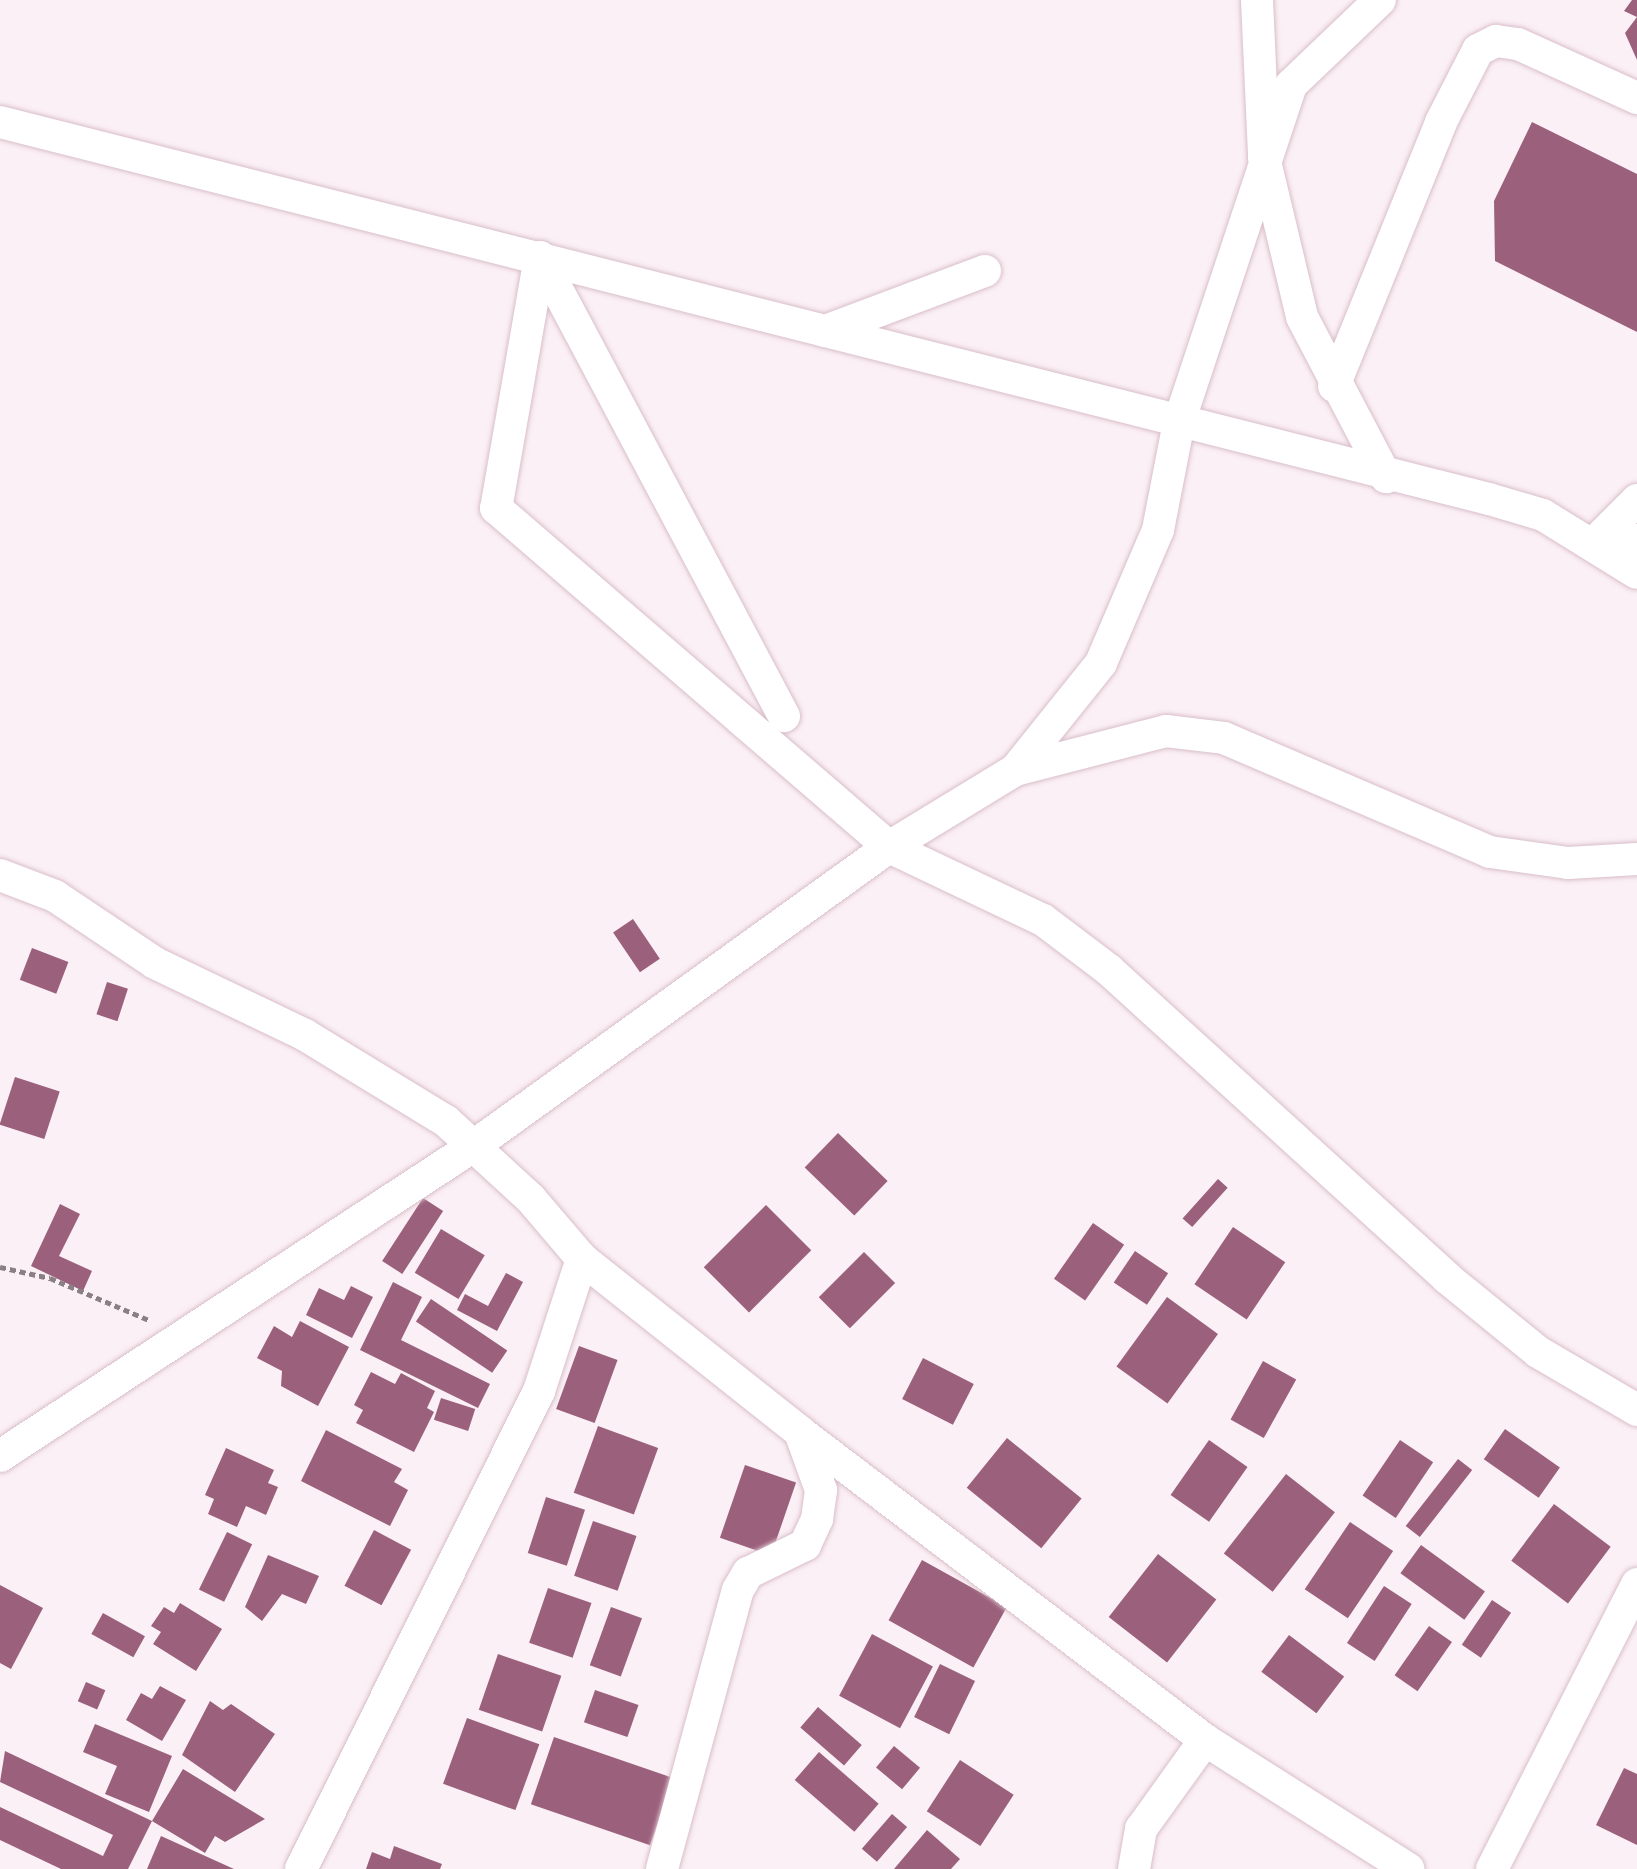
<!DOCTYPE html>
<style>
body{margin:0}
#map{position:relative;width:1637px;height:1869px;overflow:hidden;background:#fbf0f5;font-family:"Exo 2",sans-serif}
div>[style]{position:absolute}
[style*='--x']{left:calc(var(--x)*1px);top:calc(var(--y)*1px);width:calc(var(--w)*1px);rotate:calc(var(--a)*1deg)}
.building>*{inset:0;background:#9b607c;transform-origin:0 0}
.path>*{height:5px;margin-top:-2.5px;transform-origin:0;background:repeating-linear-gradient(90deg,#8a8084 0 6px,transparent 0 10px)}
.roads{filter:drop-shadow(0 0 2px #d9beca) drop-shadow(0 0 2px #d9beca)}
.minor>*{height:32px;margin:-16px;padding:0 16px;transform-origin:16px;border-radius:16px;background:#fff}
span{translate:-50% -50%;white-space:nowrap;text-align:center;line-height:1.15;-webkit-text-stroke:6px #fbf0f5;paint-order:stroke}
</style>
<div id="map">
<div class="building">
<i style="clip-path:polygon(1632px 0,1637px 0,1637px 17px,1624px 11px)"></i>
<i style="clip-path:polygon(1637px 17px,1637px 60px,1625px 33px)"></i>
<i style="clip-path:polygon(1532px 122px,1637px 174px,1637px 332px,1495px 261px,1494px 201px)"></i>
<i style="left:633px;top:919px;width:48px;height:24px;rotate:56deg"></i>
<i style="left:32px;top:948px;width:39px;height:34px;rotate:21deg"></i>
<i style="left:107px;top:982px;width:22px;height:34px;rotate:18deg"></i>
<i style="left:15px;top:1077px;width:47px;height:50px;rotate:18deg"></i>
<i style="left:838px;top:1133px;width:69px;height:48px;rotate:44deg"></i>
<i style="left:1218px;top:1179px;width:13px;height:53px;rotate:42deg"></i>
<i style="left:423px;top:1198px;width:24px;height:75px;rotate:33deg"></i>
<i style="clip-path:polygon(60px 1204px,80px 1214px,59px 1256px,92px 1271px,83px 1291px,31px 1266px)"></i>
<i style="left:766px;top:1205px;width:64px;height:88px;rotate:45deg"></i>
<i style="left:1093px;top:1223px;width:38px;height:68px;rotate:35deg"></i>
<i style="left:1233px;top:1227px;width:63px;height:69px;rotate:34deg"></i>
<i style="left:441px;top:1229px;width:51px;height:51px;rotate:31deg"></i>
<i style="left:1135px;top:1251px;width:40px;height:38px;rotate:34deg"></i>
<i style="left:864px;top:1252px;width:44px;height:64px;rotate:45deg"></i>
<i style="clip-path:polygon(506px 1273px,523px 1282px,497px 1331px,457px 1310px,465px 1294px,488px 1306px)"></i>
<i style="clip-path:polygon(393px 1282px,422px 1297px,401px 1340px,490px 1384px,478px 1408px,360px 1350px)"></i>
<i style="clip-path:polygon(351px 1286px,373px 1297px,352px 1338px,306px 1315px,319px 1288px,344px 1300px)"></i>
<i style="left:1167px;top:1297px;width:63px;height:86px;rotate:36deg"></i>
<i style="left:431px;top:1299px;width:92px;height:27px;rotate:34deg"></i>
<i style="clip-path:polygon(300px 1321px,349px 1347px,318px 1406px,281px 1386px,282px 1371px,257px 1358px,274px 1326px,292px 1337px)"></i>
<i style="left:579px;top:1346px;width:41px;height:67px;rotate:20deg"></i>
<i style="left:923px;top:1358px;width:57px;height:46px;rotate:27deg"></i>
<i style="left:1263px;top:1361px;width:38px;height:67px;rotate:29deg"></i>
<i style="clip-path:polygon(371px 1372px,395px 1384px,401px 1373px,435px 1391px,427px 1408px,434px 1412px,414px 1452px,356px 1423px,363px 1410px,354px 1405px)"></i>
<i style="left:441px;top:1398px;width:36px;height:23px;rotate:18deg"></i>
<i style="left:598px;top:1426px;width:64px;height:71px;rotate:20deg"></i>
<i style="left:1505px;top:1429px;width:67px;height:37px;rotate:35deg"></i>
<i style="clip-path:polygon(326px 1430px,402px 1469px,394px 1482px,408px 1490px,390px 1526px,301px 1481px)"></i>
<i style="left:1007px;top:1438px;width:96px;height:64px;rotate:39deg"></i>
<i style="left:1209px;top:1440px;width:47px;height:67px;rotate:35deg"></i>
<i style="left:1400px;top:1440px;width:40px;height:67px;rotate:34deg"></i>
<i style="clip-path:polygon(226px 1448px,274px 1470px,268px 1483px,278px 1487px,266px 1515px,246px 1506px,237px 1527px,208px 1514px,214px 1499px,205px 1495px)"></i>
<i style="left:1458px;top:1459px;width:18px;height:85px;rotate:38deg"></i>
<i style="left:745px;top:1465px;width:54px;height:77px;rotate:19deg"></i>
<i style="left:1286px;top:1474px;width:62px;height:101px;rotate:38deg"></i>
<i style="left:546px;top:1497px;width:41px;height:59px;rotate:18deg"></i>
<i style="left:1554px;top:1504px;width:71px;height:71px;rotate:37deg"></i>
<i style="left:593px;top:1521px;width:46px;height:58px;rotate:19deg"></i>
<i style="left:1350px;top:1522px;width:52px;height:81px;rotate:34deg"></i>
<i style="left:374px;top:1530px;width:42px;height:63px;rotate:28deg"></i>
<i style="left:227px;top:1532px;width:28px;height:64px;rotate:26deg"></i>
<i style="left:1421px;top:1545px;width:79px;height:35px;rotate:36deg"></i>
<i style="left:1158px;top:1554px;width:74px;height:80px;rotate:38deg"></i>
<i style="clip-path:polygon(268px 1555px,319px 1576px,306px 1604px,282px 1594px,262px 1621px,245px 1607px)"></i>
<i style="left:922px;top:1560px;width:97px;height:69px;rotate:29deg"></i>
<i style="clip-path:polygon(0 1585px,43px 1608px,11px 1669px,0 1663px)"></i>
<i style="left:1384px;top:1586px;width:33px;height:68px;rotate:33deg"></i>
<i style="left:548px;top:1588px;width:46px;height:58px;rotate:19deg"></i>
<i style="left:1492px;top:1600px;width:23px;height:54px;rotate:34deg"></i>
<i style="clip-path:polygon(180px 1603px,222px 1629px,196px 1671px,153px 1644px,161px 1632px,151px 1626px,164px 1607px,174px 1613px)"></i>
<i style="left:611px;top:1607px;width:33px;height:62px;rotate:20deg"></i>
<i style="left:103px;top:1613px;width:48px;height:24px;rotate:29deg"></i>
<i style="left:1429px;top:1626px;width:28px;height:60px;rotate:35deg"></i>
<i style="left:872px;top:1634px;width:69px;height:70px;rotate:28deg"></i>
<i style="left:1289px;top:1635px;width:69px;height:46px;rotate:37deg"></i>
<i style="left:498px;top:1654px;width:67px;height:59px;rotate:19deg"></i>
<i style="left:940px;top:1664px;width:39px;height:59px;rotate:26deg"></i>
<i style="left:86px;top:1682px;width:21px;height:21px;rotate:23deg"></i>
<i style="clip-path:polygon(160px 1686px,186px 1700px,162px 1741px,126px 1720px,141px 1693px,152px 1699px)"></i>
<i style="left:595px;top:1690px;width:46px;height:34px;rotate:19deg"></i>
<i style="clip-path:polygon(210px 1701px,223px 1710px,231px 1704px,275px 1734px,235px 1792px,182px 1755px)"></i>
<i style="left:818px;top:1707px;width:58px;height:27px;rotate:41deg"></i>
<i style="left:467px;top:1718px;width:77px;height:70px;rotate:20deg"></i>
<i style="clip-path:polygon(95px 1724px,172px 1756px,149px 1812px,105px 1794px,117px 1766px,83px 1752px)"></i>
<i style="left:554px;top:1737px;width:126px;height:71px;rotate:19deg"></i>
<i style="left:894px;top:1746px;width:34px;height:28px;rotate:40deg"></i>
<i style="clip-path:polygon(5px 1751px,152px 1821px,128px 1869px,61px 1869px,0 1840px,0 1807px,103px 1856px,113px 1835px,0 1782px)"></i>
<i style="left:819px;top:1752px;width:79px;height:37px;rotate:41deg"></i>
<i style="left:960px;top:1760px;width:64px;height:61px;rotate:33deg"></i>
<i style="clip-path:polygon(1624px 1768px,1637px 1774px,1637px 1845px,1596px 1825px)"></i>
<i style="clip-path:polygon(183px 1769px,265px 1819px,225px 1842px,215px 1836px,205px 1853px,152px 1821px)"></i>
<i style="left:892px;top:1814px;width:20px;height:46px;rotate:41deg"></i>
<i style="clip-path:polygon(927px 1830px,960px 1859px,951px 1869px,894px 1869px)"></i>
<i style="clip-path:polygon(161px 1836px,234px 1869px,147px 1869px)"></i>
<i style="clip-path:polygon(394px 1846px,442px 1864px,440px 1869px,366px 1869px,372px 1852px,390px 1859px)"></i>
</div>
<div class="path">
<i style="--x:0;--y:1267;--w:51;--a:12.4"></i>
<i style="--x:50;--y:1278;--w:108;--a:23"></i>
</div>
<div class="roads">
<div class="minor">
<i style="--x:1257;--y:0;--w:157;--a:87.4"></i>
<i style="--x:1264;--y:157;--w:164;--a:76.6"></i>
<i style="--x:1302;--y:317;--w:181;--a:62.3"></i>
<i style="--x:0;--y:122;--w:1536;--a:14.21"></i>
<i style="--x:1489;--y:499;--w:56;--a:16.5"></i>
<i style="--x:1543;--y:515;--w:110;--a:31.7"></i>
<i style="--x:540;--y:257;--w:255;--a:99.9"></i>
<i style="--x:496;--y:508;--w:519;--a:40.78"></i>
<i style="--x:889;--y:847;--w:170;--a:25.4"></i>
<i style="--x:1043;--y:920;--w:83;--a:37.1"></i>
<i style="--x:1109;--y:970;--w:457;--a:42.3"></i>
<i style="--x:1447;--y:1278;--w:117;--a:39.1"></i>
<i style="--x:1538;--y:1352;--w:115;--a:30.4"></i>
<i style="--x:540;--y:257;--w:520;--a:62.01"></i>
<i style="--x:825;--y:331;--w:171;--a:-20.6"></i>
<i style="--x:1334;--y:386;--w:285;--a:-67.9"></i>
<i style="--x:1441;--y:122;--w:81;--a:-62.8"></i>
<i style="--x:1478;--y:50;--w:20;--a:-27"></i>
<i style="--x:1496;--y:41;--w:22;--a:8"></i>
<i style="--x:1518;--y:44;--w:131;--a:24.4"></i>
<i style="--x:1637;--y:500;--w:59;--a:135"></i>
<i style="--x:1595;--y:542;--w:42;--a:-2.7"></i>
<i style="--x:1017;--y:768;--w:134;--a:-51.3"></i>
<i style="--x:1101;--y:663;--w:145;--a:-66.8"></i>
<i style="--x:1158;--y:530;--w:110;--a:-79"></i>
<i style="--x:1179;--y:422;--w:355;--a:-71.6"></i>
<i style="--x:1291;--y:85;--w:123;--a:-43.7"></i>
<i style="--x:0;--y:875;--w:59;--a:20.9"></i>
<i style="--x:55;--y:896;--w:120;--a:33.8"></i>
<i style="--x:155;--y:963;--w:166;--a:25.6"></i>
<i style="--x:305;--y:1035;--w:165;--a:31.4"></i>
<i style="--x:446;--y:1121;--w:115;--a:42.5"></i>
<i style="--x:531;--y:1199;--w:79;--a:49.6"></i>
<i style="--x:582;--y:1259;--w:278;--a:38.4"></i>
<i style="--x:800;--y:1432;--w:509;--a:37.25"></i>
<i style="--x:1205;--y:1740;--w:241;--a:32.4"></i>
<i style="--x:0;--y:1456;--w:568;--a:-33.21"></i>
<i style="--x:475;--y:1145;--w:510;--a:-35.75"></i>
<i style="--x:889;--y:847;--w:148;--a:-31.4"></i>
<i style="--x:1015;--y:770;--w:156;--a:-14.5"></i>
<i style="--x:1166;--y:731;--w:58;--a:6.9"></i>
<i style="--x:1224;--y:738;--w:289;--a:23.2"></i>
<i style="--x:1490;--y:852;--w:79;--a:8"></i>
<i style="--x:1568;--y:863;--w:69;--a:-3.3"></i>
<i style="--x:301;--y:1869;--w:534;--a:-63.53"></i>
<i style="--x:539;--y:1391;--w:139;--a:-72"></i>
<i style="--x:662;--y:1869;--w:289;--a:-74.8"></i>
<i style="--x:738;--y:1590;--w:20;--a:-60"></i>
<i style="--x:748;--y:1573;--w:64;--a:-26.2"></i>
<i style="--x:805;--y:1545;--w:29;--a:-65"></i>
<i style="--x:817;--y:1519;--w:29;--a:-82"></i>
<i style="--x:821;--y:1490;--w:62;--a:-109.9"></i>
<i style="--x:1134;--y:1869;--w:41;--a:-80.1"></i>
<i style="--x:1141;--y:1829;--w:110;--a:-54.3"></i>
<i style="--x:1492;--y:1869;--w:320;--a:-63"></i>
</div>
</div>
</div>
